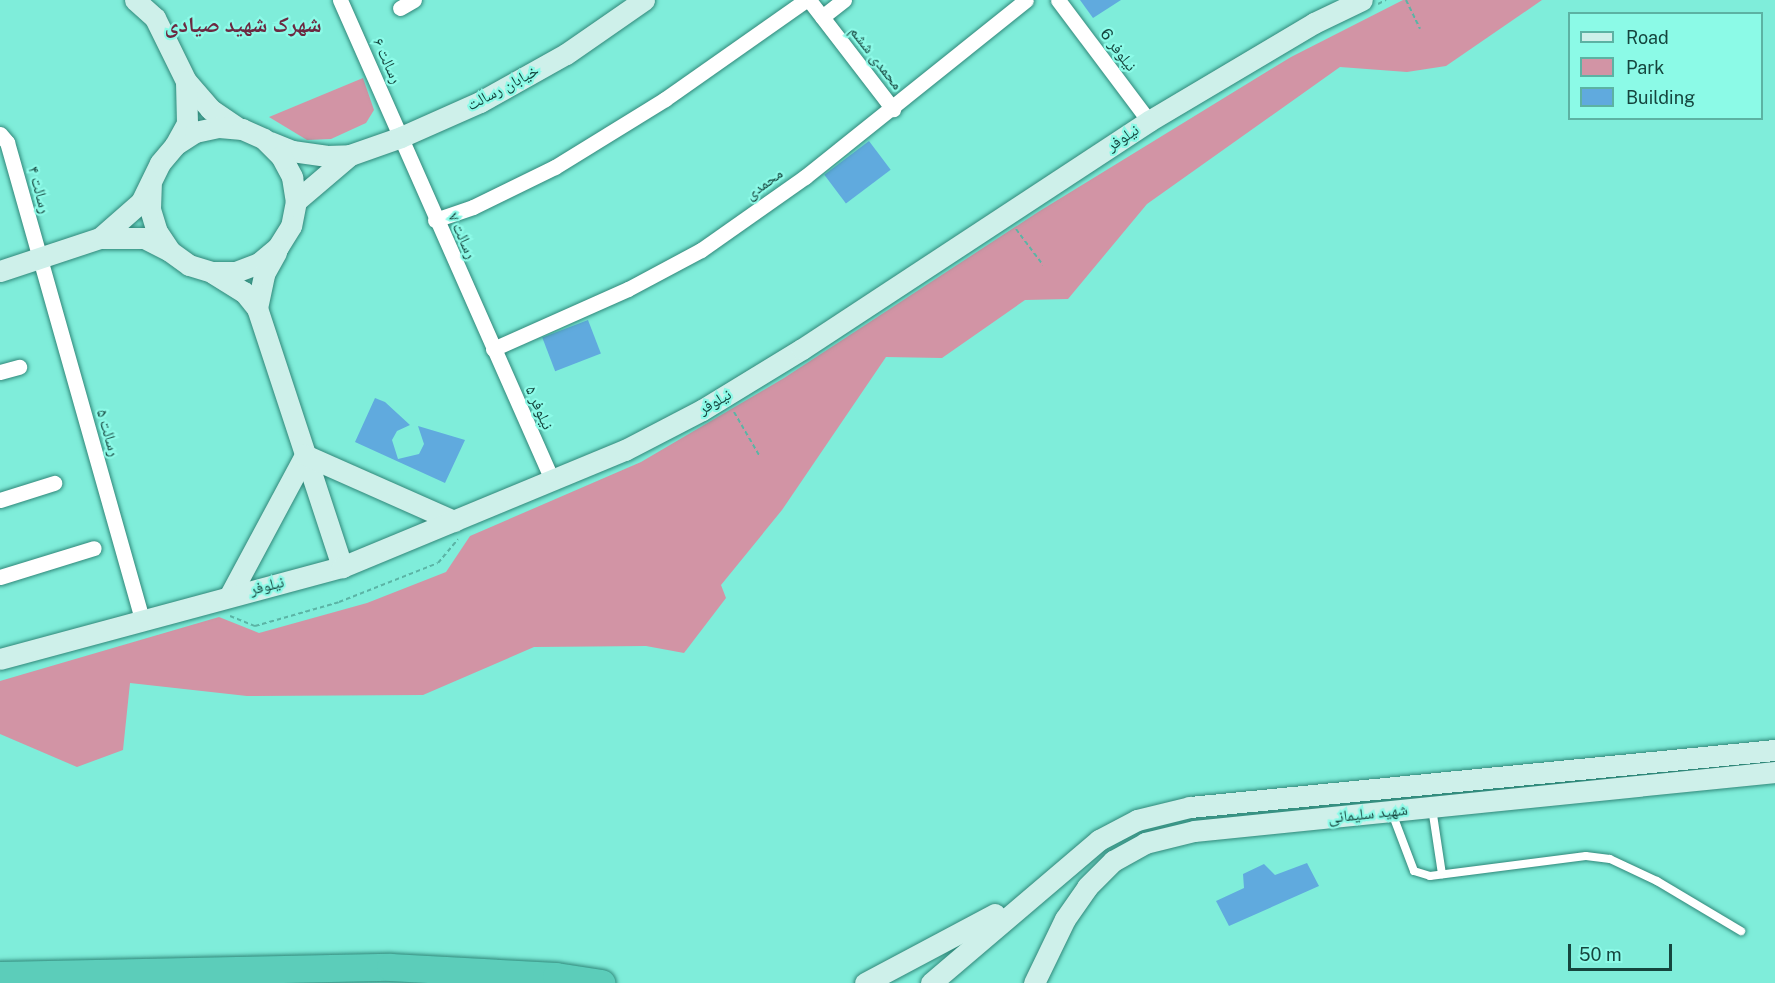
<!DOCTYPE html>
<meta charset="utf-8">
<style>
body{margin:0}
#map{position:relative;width:1775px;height:983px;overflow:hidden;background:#7fedda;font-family:"Public Sans","Noto Naskh Arabic",sans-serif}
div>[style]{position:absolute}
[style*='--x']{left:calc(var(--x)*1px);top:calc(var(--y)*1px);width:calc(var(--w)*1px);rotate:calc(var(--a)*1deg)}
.green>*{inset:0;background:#d294a5}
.building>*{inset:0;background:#60aade;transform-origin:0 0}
.path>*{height:2px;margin-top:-1px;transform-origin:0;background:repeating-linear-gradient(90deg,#5bb4a5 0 4.5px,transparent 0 7.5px)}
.roads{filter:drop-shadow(0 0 2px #308779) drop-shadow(0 0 2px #308779)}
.lane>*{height:8px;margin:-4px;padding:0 4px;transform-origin:4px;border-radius:4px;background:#fff}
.street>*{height:15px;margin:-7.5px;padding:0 7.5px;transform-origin:7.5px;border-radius:7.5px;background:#fff}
.secondary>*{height:21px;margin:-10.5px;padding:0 10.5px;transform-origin:10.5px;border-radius:10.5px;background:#cef0ea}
.highway>*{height:27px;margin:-13.5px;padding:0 13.5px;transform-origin:13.5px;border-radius:13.5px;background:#5ccdba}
span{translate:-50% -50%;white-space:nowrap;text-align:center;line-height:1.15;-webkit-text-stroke:4.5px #8cfae7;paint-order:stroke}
.street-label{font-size:16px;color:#15453e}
.district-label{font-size:22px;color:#6c2840;font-weight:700}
.legend{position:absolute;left:1568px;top:12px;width:195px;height:108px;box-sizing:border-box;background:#8cfae7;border:2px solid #5cb2a3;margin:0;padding:8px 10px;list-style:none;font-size:18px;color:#15453e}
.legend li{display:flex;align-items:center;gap:12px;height:30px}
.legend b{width:30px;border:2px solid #5cb2a3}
.scale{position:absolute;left:1568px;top:944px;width:104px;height:27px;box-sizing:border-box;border:3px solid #15453e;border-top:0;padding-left:8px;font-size:18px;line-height:21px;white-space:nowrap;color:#15453e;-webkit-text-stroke:4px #8cfae7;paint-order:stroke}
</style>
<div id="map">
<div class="green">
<i style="clip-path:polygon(1403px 0,1542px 0,1446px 66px,1407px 72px,1340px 67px,1147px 204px,1068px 299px,1025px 300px,942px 358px,886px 357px,782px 510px,721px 585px,726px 598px,684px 653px,646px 646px,534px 647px,423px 695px,247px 696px,130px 683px,123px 750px,77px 767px,0 734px,0 681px,219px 617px,259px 633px,367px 603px,446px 572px,470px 536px,641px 462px,784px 378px,1038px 212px,1206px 109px,1291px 57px)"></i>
<i style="clip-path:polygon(363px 78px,374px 110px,366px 123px,331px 139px,307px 140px,269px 117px)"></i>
</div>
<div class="building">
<i style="clip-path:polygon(1080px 0,1121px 0,1093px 18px)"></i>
<i style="left:869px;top:141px;width:36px;height:56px;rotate:53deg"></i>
<i style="left:588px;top:320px;width:36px;height:49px;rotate:69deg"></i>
<i style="clip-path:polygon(375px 398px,385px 402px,410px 425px,397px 431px,392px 440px,398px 459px,419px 454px,424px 444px,418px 426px,465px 440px,445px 483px,355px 442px)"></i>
<i style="clip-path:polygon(1307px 863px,1319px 886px,1229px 926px,1216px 901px,1244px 888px,1243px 874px,1264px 864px,1275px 875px)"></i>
</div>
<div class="path">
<i style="--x:1406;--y:0;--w:32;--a:64"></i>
<i style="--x:1378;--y:4;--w:9;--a:-27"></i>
<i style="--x:1016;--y:229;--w:45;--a:53.1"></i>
<i style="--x:734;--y:412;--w:50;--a:59.8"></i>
<i style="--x:230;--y:616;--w:27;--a:22"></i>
<i style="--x:255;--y:626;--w:87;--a:-15.9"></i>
<i style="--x:339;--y:602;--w:106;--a:-21.5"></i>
<i style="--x:438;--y:563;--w:31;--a:-50"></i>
</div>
<div class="roads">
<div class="lane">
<i style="--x:1432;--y:808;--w:67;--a:81.4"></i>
<i style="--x:1392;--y:813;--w:62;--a:69.2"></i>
<i style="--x:1414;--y:871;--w:17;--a:17"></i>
<i style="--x:1430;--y:876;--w:157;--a:-7.3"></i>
<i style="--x:1586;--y:856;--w:24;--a:7"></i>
<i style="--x:1610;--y:859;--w:52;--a:25.1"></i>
<i style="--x:1657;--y:881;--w:98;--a:30.8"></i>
</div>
<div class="street">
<i style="--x:340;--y:0;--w:527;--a:66.16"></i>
<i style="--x:809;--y:0;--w:138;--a:52.4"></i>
<i style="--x:1058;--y:0;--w:151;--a:53.1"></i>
<i style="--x:400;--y:8;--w:16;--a:-30"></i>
<i style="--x:822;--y:17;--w:28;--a:-38"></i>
<i style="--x:0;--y:134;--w:11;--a:49"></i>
<i style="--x:7;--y:142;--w:495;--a:74.2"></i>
<i style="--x:435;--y:220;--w:40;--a:-18.9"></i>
<i style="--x:473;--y:207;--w:91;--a:-26"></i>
<i style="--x:555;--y:167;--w:129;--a:-31.7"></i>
<i style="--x:665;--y:99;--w:172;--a:-35.1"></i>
<i style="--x:493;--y:349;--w:148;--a:-24"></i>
<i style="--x:628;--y:289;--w:83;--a:-28.1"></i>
<i style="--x:701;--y:250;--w:127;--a:-35.1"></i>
<i style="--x:805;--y:177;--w:283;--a:-38.7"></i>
<i style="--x:0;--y:372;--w:20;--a:-15"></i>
<i style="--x:0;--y:500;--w:57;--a:-17.5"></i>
<i style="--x:0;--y:577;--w:98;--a:-17.1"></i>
</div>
<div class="secondary">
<i style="--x:135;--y:0;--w:27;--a:42"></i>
<i style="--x:155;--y:18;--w:70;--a:63.8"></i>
<i style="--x:186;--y:81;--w:37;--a:49"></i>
<i style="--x:210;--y:109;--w:32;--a:34"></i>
<i style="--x:270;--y:142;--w:24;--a:22"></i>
<i style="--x:292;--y:151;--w:34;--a:8"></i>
<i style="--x:326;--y:156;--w:24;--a:-2"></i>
<i style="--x:350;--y:155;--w:54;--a:-19.4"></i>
<i style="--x:401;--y:137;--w:86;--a:-23.9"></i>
<i style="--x:480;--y:102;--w:98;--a:-29.2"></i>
<i style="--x:566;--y:54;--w:95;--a:-34.7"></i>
<i style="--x:175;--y:145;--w:25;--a:-61"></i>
<i style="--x:187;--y:123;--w:42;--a:-91.4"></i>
<i style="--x:296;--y:201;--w:71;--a:-40.4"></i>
<i style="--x:100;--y:238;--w:55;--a:-41.3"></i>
<i style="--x:141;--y:202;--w:43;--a:-64"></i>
<i style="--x:160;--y:163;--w:23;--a:-50"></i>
<i style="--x:175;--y:145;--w:24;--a:-33"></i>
<i style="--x:195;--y:132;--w:25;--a:-12"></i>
<i style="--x:219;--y:127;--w:23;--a:5"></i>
<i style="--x:242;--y:129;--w:24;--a:24"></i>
<i style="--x:264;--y:139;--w:24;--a:45"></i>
<i style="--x:281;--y:156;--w:24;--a:62"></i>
<i style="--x:292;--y:177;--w:24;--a:81"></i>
<i style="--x:296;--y:201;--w:25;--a:101"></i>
<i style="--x:291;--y:226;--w:25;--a:122"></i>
<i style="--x:278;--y:247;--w:25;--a:140"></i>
<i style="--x:259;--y:263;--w:26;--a:159"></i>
<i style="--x:235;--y:272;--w:23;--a:180"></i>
<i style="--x:212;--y:272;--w:24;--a:-163"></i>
<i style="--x:189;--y:265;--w:24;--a:-144"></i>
<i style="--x:170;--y:251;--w:23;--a:-124"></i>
<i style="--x:157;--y:232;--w:24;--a:-107"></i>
<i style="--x:150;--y:209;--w:24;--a:-88"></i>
<i style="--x:0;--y:271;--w:105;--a:-18.3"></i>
<i style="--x:100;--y:238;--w:44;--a:0"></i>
<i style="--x:144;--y:238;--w:27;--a:27"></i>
<i style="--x:213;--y:273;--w:36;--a:32"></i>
<i style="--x:244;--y:292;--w:21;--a:51"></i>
<i style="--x:257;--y:308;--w:273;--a:71.8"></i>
<i style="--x:257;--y:308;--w:35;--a:-78"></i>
<i style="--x:264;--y:274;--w:25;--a:-61"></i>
<i style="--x:230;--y:595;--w:159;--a:-61.8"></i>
<i style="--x:305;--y:455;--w:163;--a:23.9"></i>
<i style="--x:0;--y:659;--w:354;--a:-15.1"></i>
<i style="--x:342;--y:567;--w:306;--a:-22.5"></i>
<i style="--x:625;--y:450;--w:87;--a:-27.5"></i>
<i style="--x:702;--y:410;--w:117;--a:-31.4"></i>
<i style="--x:802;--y:349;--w:415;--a:-33.3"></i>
<i style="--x:1149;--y:121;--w:192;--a:-30.7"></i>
<i style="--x:1314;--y:23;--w:53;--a:-25.6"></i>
<i style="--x:865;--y:983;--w:147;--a:-28"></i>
<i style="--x:931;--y:983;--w:221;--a:-40.4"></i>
<i style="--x:1099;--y:840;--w:43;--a:-27.8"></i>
<i style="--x:1137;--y:820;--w:55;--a:-13.8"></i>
<i style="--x:1190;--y:807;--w:588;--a:-5.57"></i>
<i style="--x:1034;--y:983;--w:71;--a:-64.2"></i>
<i style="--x:1065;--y:919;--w:39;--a:-55"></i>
<i style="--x:1087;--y:887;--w:37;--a:-45"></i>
<i style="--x:1113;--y:861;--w:37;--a:-29"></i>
<i style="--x:1145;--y:843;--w:50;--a:-13.8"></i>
<i style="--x:1194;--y:831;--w:584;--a:-5.8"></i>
</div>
<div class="highway">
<i style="--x:0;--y:975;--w:390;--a:-1.2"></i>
<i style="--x:390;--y:967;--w:166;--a:3.1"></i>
<i style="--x:556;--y:976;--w:46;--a:8.8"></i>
</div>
</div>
<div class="street-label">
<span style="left:1118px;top:50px;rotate:53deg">نیلوفر 6</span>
<span style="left:876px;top:58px;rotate:52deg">محمدی ششم</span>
<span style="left:387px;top:61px;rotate:66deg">رسالت ۶</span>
<span style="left:503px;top:88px;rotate:-28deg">خیابان رسالت</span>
<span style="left:1123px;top:138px;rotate:-33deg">نیلوفر</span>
<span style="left:764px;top:184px;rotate:-36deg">محمدی</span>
<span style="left:39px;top:190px;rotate:75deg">رسالت ۴</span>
<span style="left:462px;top:236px;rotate:66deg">رسالت ۷</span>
<span style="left:715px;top:402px;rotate:-30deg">نیلوفر</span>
<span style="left:539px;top:408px;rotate:66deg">نیلوفر ۵</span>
<span style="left:108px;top:433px;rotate:74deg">رسالت ۵</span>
<span style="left:267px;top:586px;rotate:-14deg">نیلوفر</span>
<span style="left:1368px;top:814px;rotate:-6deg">شهید سلیمانی</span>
</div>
<div class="district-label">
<span style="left:243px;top:25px">شهرک شهید صیادی</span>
</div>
<ul class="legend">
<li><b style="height:8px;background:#cef0ea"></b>Road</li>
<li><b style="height:16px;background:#d294a5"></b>Park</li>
<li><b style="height:16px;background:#60aade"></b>Building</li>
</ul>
<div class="scale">50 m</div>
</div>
